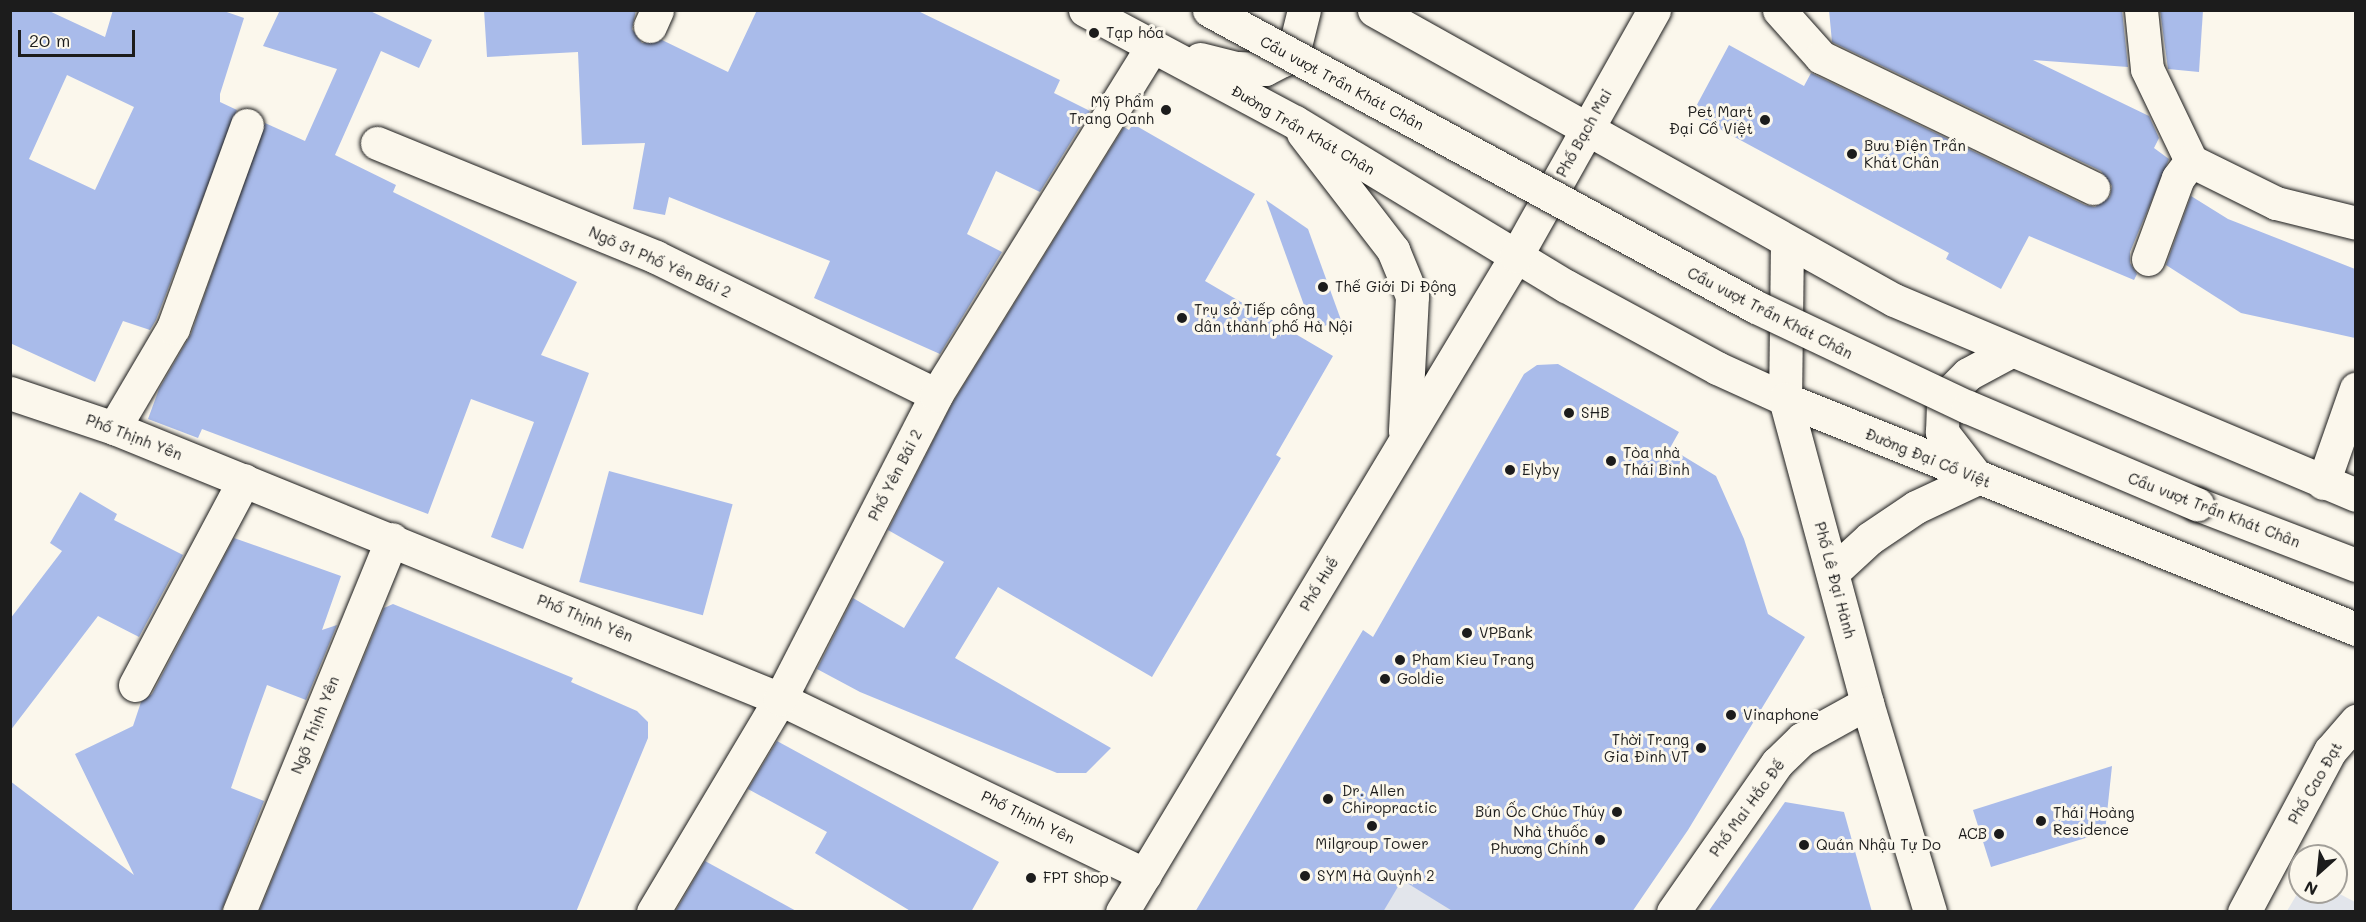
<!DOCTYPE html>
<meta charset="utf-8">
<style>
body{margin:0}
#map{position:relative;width:2366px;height:922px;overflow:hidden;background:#fbf7ec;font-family:Mali,sans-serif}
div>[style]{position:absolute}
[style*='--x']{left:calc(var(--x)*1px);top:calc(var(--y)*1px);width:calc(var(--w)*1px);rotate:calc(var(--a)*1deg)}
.built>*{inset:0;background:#e2e5eb}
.building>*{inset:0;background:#a9bbea;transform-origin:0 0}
.roads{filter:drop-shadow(0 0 2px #1c1c1c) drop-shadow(0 0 2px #1c1c1c)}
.minor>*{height:33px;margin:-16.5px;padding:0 16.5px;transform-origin:16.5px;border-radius:16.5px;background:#fbf7ec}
.major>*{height:33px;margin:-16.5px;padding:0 16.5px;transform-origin:16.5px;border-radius:16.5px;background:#fbf7ec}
.bridges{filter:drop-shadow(0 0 2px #1c1c1c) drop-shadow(0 0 2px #1c1c1c)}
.major-bridge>*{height:33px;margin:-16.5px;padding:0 16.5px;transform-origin:16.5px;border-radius:16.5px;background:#fbf7ec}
.dots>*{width:16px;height:16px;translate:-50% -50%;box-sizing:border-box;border:3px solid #fbf7ec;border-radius:50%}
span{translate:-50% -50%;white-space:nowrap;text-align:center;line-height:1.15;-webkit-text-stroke:6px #fbf7ec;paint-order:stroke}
.poi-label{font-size:15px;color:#1c1c1c}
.left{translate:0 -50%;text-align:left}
.right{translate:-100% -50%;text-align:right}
.street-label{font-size:15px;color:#1c1c1c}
.frame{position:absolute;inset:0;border:12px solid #1c1c1c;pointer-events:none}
.north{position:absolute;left:2288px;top:844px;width:60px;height:60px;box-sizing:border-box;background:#fbf7ec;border:2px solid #a29f99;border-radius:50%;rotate:207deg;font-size:16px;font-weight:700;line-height:24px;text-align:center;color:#1c1c1c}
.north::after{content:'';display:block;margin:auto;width:21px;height:27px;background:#1c1c1c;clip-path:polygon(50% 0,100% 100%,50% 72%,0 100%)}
.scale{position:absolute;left:18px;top:30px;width:117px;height:27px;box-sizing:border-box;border:3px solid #1c1c1c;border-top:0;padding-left:8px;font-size:18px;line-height:21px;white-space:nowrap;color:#1c1c1c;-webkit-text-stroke:4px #fbf7ec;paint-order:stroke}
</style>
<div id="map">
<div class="built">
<i style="clip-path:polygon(1402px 880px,1454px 911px,1382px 912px)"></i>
<i style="clip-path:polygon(2300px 889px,2336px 892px,2355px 902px,2355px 911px,2287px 911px)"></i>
</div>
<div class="building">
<i style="clip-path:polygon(evenodd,10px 10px,47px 10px,105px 37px,113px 10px,221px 10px,244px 18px,220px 94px,220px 102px,237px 110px,156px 320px,150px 330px,123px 321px,95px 382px,10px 343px,10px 10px,67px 75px,134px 107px,95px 190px,29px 159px,67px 75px)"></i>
<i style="clip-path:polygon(280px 10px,368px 10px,432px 40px,419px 68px,381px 51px,335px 155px,396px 185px,393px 192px,577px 282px,541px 355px,589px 373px,523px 549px,491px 537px,534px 422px,471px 399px,428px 514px,202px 429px,198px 438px,148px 419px,159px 389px,191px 334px,265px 123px,305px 141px,337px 69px,263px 46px)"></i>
<i style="clip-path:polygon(484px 10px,636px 10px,632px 29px,642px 43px,662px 40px,728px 72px,757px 10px,916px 10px,1060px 80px,1054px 93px,1090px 111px,1040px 192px,996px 171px,967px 234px,1002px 252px,940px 354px,814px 298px,830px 261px,669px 197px,665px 215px,633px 209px,645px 143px,582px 145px,578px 52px,487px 57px)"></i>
<i style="clip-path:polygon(1829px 10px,2122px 10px,2128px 67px,2033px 60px,2149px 116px,2159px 138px,2154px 148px,2169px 159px,2130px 252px,2130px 263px,2137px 274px,2134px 280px,2029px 236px,2001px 289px,1946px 259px,1949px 253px,1692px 114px,1729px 45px,1804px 86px,1811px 73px,2085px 205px,2095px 207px,2110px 197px,2112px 186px,2101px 171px,1832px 42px)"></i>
<i style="clip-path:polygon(2160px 10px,2203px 10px,2199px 72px,2168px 69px)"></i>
<i style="clip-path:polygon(1133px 124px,1255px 194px,1205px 281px,1333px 356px,1276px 455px,1281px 458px,1152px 677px,998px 587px,955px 658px,1111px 748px,1086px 773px,1057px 773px,860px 692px,817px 669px,853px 598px,904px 628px,944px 562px,888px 530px,952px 404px,1124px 127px,1129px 130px)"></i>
<i style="clip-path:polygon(2191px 196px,2228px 219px,2355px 269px,2355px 338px,2241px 313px,2166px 265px)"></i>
<i style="clip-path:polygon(1266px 200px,1308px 229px,1341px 320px,1313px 330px)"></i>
<i style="clip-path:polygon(1558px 364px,1679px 432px,1670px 448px,1716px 476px,1744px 539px,1768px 614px,1805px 637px,1688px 830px,1632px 912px,1454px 912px,1402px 880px,1383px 912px,1195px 912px,1363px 630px,1373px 637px,1524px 374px,1537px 365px)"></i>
<i style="left:609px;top:471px;width:128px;height:115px;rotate:15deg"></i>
<i style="clip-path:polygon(80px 492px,117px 514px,114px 520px,183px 555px,139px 637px,98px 616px,10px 731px,10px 619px,62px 551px,50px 543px)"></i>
<i style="clip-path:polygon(234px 538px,341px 576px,322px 630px,337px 625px,306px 700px,267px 685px,249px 735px,231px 788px,264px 801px,221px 912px,10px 912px,10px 781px,134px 875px,75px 754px,133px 726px,141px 702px,152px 694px)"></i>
<i style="clip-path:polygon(393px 604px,573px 678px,571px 682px,637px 711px,648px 722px,648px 738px,576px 912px,259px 912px,384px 608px)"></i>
<i style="clip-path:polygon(777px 741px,999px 862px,971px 912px,912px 912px,815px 853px,827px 832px,748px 789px)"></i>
<i style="clip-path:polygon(2112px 766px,2105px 832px,1991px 867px,1973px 810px)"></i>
<i style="clip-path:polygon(1785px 802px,1844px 812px,1872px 912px,1708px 912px)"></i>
<i style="clip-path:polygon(705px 861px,798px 912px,675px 912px)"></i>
</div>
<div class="roads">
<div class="minor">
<i style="--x:1779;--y:10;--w:63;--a:48.2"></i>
<i style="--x:1821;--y:57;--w:302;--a:25.7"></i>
<i style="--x:2141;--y:10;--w:59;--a:84.2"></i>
<i style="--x:2147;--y:69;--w:102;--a:64.4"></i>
<i style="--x:650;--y:26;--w:17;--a:-66"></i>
<i style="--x:377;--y:143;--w:301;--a:22.2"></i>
<i style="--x:656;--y:257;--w:312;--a:26.2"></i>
<i style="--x:1787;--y:242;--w:157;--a:90.7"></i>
<i style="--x:1785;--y:399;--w:315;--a:74.9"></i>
<i style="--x:1867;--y:703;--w:218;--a:73.2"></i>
<i style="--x:2148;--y:259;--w:86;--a:-69.7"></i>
<i style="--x:2178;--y:178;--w:21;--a:-53"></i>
<i style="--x:2191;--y:161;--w:95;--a:26.3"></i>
<i style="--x:2276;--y:203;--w:82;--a:14"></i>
<i style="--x:10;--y:393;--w:110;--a:18.6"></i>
<i style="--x:114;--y:428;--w:719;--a:22.14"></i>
<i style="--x:780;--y:699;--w:405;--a:25.7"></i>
<i style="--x:114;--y:428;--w:116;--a:-59.5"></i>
<i style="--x:173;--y:328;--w:216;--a:-70"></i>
<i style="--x:2323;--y:483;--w:100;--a:-70.7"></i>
<i style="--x:135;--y:685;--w:232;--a:-62"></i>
<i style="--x:239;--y:912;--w:403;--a:-67.7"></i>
<i style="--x:653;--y:912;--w:248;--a:-59.2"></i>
<i style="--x:780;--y:699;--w:342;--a:-62.8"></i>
<i style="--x:936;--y:395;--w:410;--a:-58.2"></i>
<i style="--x:1673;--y:912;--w:182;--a:-55.1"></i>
<i style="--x:1777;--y:763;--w:35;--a:-44"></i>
<i style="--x:1802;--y:739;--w:74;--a:-29"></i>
<i style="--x:2244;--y:912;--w:183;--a:-61.9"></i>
<i style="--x:2330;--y:751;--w:40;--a:-49"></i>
</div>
<div class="major">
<i style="--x:1085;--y:10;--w:238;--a:28.1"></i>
<i style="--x:1295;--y:122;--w:317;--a:31.2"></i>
<i style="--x:1566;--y:286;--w:172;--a:28.5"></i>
<i style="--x:1717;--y:368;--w:75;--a:24.5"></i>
<i style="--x:1785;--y:399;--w:616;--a:21.94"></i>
<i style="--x:1374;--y:10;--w:595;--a:29.15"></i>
<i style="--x:1894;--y:300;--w:501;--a:22.88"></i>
<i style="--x:1200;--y:59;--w:38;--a:14"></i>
<i style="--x:1237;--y:68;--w:28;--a:2"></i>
<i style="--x:1265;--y:69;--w:20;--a:-27"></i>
<i style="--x:1283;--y:60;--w:18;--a:-49"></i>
<i style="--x:1295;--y:46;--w:37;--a:-76"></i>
<i style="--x:1303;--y:133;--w:148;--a:52.4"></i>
<i style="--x:1393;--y:250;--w:50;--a:67.6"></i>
<i style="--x:1412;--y:296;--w:135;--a:93"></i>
<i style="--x:1973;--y:472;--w:51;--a:-127.8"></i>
<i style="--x:1942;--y:432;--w:33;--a:-88"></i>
<i style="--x:1943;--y:399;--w:35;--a:-45"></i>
<i style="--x:1968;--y:374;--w:47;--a:-28.2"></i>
<i style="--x:2197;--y:504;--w:170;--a:21"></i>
<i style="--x:1833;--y:572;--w:50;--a:-42.6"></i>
<i style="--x:1870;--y:538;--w:55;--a:-34"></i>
<i style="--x:1916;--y:507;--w:68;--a:-25.1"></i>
<i style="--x:1122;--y:912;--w:765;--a:-59.01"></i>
<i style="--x:1516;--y:256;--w:282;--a:-60.7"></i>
</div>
</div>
<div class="bridges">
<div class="major-bridge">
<i style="--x:1209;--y:10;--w:622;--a:28.5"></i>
<i style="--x:1756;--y:307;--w:234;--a:25.3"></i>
<i style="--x:1968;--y:407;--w:249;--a:23"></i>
</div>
</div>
<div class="dots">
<i style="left:1094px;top:33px;background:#1c1c1c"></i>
<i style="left:1166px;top:110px;background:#1c1c1c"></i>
<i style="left:1765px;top:120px;background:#1c1c1c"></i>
<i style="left:1852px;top:154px;background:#1c1c1c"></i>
<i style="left:1323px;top:287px;background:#1c1c1c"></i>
<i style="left:1182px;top:318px;background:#1c1c1c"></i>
<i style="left:1569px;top:413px;background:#1c1c1c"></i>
<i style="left:1611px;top:461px;background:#1c1c1c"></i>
<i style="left:1510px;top:470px;background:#1c1c1c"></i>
<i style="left:1467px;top:633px;background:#1c1c1c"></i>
<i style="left:1400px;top:660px;background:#1c1c1c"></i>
<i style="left:1385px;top:679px;background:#1c1c1c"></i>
<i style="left:1731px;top:715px;background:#1c1c1c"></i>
<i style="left:1701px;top:748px;background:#1c1c1c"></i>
<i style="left:1328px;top:799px;background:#1c1c1c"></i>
<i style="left:1617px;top:812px;background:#1c1c1c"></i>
<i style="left:2041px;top:821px;background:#1c1c1c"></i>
<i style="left:1372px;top:826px;background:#1c1c1c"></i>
<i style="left:1999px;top:834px;background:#1c1c1c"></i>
<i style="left:1600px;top:840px;background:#1c1c1c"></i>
<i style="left:1804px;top:845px;background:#1c1c1c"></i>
<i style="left:1305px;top:876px;background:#1c1c1c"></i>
<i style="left:1031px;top:878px;background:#1c1c1c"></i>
</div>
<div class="poi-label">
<span class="left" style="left:1106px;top:33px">Tạp hóa</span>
<span class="right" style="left:1154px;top:110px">Mỹ Phẩm<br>Trang Oanh</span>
<span class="right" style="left:1753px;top:120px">Pet Mart<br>Đại Cồ Việt</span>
<span class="left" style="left:1864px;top:154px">Bưu Điện Trần<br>Khát Chân</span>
<span class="left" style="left:1335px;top:287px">Thế Giới Di Động</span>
<span class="left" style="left:1194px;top:318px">Trụ sở Tiếp công<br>dân thành phố Hà Nội</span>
<span class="left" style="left:1581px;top:413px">SHB</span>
<span class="left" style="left:1623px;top:461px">Tòa nhà<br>Thái Bình</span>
<span class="left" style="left:1522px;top:470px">Elyby</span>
<span class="left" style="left:1479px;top:633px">VPBank</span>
<span class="left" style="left:1412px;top:660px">Pham Kieu Trang</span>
<span class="left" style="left:1397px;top:679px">Goldie</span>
<span class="left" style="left:1743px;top:715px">Vinaphone</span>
<span class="right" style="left:1689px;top:748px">Thời Trang<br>Gia Đình VT</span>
<span class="left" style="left:1342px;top:799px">Dr. Allen<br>Chiropractic</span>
<span class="right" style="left:1605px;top:812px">Bún Ốc Chúc Thúy</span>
<span class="left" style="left:2053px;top:821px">Thái Hoàng<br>Residence</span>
<span class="right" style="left:1588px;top:840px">Nhà thuốc<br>Phương Chính</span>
<span class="right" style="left:1987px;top:834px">ACB</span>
<span style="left:1372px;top:844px">Milgroup Tower</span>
<span class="left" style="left:1816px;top:845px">Quán Nhậu Tự Do</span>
<span class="left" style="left:1317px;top:876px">SYM Hà Quỳnh 2</span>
<span class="left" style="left:1043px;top:878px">FPT Shop</span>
</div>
<div class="street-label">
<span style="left:1342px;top:83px;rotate:28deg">Cầu vượt Trần Khát Chân</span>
<span style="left:1303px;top:130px;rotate:30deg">Đường Trần Khát Chân</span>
<span style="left:1584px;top:133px;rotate:-61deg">Phố Bạch Mai</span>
<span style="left:660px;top:262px;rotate:24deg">Ngõ 31 Phố Yên Bái 2</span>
<span style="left:1770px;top:313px;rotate:27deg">Cầu vượt Trần Khát Chân</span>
<span style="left:134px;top:437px;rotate:21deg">Phố Thịnh Yên</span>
<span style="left:1928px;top:458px;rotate:22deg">Đường Đại Cồ Việt</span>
<span style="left:895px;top:475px;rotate:-63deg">Phố Yên Bái 2</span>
<span style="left:2214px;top:510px;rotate:21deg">Cầu vượt Trần Khát Chân</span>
<span style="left:1835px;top:580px;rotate:75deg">Phố Lê Đại Hành</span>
<span style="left:1319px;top:584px;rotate:-59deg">Phố Huế</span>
<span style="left:585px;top:618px;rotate:22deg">Phố Thịnh Yên</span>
<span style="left:315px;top:725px;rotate:-68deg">Ngõ Thịnh Yên</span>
<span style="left:2315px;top:783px;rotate:-60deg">Phố Cao Đạt</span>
<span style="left:1747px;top:808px;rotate:-54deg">Phố Mai Hắc Đế</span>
<span style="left:1028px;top:817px;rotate:26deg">Phố Thịnh Yên</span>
</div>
<div class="frame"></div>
<div class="north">N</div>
<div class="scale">20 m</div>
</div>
